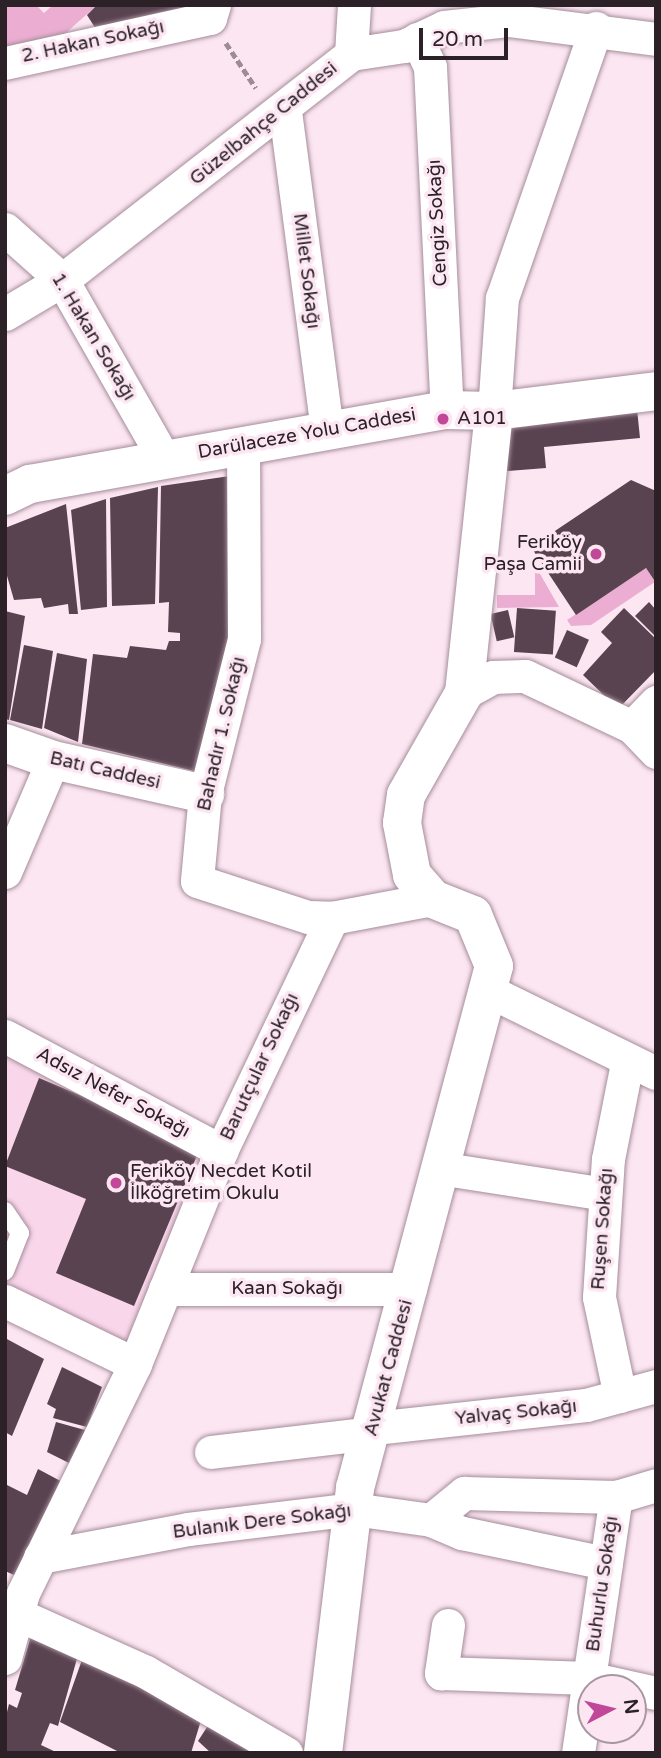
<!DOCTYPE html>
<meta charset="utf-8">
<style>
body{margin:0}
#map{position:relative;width:661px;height:1758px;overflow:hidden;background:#fce6f2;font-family:"Varela Round",sans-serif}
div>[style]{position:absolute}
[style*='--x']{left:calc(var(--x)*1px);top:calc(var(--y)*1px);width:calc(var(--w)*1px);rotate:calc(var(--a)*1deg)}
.built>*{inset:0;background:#f9d6ea}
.green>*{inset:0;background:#ebaed2}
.building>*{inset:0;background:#594350;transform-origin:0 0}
.path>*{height:4.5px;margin-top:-2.25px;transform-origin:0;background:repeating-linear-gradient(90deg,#9c8c95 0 7px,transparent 0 10.5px)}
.roads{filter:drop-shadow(0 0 2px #a58c9a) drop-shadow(0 0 2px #a58c9a)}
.lane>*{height:18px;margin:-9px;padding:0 9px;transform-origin:9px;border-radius:9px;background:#fff}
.street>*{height:33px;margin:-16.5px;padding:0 16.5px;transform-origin:16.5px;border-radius:16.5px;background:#fff}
.secondary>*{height:38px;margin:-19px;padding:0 19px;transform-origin:19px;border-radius:19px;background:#fff}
.dots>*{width:19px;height:19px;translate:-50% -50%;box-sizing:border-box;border:4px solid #fce6f2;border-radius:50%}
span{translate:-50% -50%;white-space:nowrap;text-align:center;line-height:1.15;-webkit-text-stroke:7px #fce6f2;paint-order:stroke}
.street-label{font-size:19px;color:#2b2127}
.poi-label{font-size:19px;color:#2b2127}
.left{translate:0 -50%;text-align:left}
.right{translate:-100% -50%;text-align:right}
.frame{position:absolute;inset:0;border:7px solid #2b2127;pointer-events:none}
.north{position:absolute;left:577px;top:1674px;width:70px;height:70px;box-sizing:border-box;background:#fce6f2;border:2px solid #a897a1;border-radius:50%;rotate:83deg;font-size:19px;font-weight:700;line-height:28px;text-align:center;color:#2b2127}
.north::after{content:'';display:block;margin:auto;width:24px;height:32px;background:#c14799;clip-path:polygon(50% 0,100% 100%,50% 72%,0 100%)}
.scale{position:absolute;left:419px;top:28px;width:89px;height:32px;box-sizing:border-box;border:4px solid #2b2127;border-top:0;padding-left:9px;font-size:21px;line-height:24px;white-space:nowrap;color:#2b2127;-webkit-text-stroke:5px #fce6f2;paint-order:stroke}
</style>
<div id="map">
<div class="built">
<i style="clip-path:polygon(5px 1046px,217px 1153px,133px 1345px,5px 1287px)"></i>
</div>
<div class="green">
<i style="clip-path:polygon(5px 5px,36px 5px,44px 13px,53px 5px,97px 5px,47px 50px,5px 51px)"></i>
<i style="clip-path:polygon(535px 565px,559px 607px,497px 608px,497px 595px,535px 595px)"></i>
<i style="clip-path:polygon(646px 568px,655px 582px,591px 625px,571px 626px,567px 620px)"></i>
</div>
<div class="building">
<i style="clip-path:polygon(97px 5px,195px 5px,99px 34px,87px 15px)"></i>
<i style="clip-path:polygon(637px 409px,640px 438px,544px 447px,546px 468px,507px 471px,503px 423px)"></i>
<i style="clip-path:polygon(237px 475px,233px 633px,202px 773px,82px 744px,93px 654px,127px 658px,130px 646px,166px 650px,169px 641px,180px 641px,180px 633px,168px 632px,169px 602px,159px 603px,161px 486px)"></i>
<i style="clip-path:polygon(631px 480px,656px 491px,656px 583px,646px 568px,576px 615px,531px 547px)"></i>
<i style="clip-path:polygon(158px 487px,155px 604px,112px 606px,110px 498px)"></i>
<i style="clip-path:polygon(106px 499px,107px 607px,81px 610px,71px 510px)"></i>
<i style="clip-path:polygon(66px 504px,78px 614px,69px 614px,68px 604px,44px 608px,41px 598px,14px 600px,5px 569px,5px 528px)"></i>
<i style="clip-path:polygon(649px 602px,656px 610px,656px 637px,635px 616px)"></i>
<i style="left:517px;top:608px;width:39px;height:44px;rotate:4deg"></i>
<i style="clip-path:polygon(624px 608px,656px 639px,656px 670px,618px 709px,583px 675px,612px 643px,601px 632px)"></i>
<i style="left:508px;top:610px;width:28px;height:18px;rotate:77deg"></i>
<i style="clip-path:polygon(5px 611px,25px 616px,9px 720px,5px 719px)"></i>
<i style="left:567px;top:630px;width:24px;height:30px;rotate:24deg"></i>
<i style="clip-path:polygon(24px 645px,53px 651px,42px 729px,10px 720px)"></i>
<i style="clip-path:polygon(57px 653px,87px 659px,78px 742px,44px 728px)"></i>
<i style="clip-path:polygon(39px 1078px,201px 1146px,134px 1306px,56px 1273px,86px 1199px,5px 1166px)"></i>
<i style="clip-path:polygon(5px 1338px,44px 1359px,12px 1436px,5px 1432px)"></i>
<i style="clip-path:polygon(62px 1367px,102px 1387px,87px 1427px,53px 1418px,56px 1409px,47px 1404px)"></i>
<i style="clip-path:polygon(56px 1422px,92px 1432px,79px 1468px,47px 1452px)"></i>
<i style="clip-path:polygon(38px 1469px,68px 1485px,21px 1578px,5px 1571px,5px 1484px,27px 1495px)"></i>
<i style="clip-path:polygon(34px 1626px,80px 1648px,58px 1726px,50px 1723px,41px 1745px,58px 1753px,5px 1753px,5px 1720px,9px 1704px,17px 1708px,22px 1693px,15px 1690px)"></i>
<i style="clip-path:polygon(83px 1657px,202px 1717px,191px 1753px,121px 1753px,60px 1722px)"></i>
<i style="clip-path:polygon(213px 1718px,273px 1753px,211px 1753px,198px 1741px)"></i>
</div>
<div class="path">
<i style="--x:226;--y:43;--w:54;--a:56.3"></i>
</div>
<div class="roads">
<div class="lane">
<i style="--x:5;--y:1211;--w:27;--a:56"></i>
<i style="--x:20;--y:1233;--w:41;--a:111.5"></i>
</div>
<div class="street">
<i style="--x:417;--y:39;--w:31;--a:65"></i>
<i style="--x:430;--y:67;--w:343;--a:87.2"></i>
<i style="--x:351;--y:54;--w:49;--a:-86.5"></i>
<i style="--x:5;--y:63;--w:210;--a:-12.4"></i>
<i style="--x:210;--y:18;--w:14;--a:-73"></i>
<i style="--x:285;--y:111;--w:324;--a:82.5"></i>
<i style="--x:5;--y:229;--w:76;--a:41.8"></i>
<i style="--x:62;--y:280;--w:206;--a:60.3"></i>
<i style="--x:5;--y:314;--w:66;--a:-30.8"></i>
<i style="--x:62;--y:280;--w:367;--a:-38"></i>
<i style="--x:351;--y:54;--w:54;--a:-8.6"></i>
<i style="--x:404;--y:46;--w:44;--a:-25.4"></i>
<i style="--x:444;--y:27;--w:64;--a:-6.2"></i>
<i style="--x:508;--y:20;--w:149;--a:7.3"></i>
<i style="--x:494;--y:411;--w:113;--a:-86"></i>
<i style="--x:502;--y:298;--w:286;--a:-70.8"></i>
<i style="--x:243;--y:444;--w:195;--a:89.7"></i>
<i style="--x:244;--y:639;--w:160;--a:104.1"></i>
<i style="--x:205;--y:794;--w:87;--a:95.3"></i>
<i style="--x:197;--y:881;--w:117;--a:18"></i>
<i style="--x:308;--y:917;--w:24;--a:2"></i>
<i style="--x:464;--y:693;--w:33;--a:-29"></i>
<i style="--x:493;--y:677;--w:32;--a:-2"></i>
<i style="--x:525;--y:676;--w:119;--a:25.5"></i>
<i style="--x:632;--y:727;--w:35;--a:46"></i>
<i style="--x:632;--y:727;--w:35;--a:-46"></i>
<i style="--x:5;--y:872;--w:122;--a:-66.8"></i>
<i style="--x:489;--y:991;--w:186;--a:26.2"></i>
<i style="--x:5;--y:1036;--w:245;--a:28"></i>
<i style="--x:439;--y:1168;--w:168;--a:8.9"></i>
<i style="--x:165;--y:1289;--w:245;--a:0"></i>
<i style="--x:5;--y:1301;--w:144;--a:25.9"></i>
<i style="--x:620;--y:1396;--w:101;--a:-102"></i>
<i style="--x:599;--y:1297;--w:138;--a:-86.3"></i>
<i style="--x:608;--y:1159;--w:98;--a:-78.8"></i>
<i style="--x:374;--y:1428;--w:213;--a:-6.2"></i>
<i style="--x:586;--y:1405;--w:73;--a:-15.2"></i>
<i style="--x:211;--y:1452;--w:162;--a:-6.7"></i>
<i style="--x:431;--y:1520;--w:43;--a:-39.3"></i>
<i style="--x:464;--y:1493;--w:152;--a:1.5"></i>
<i style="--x:616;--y:1497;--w:42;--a:-16.7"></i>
<i style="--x:40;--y:1557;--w:151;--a:-10.7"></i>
<i style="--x:188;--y:1529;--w:166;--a:-6.9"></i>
<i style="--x:353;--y:1509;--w:79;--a:8"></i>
<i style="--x:431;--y:1520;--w:34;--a:23"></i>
<i style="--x:462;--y:1533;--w:147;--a:11.8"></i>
<i style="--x:17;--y:1614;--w:141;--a:24.2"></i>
<i style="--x:146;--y:1672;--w:162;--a:30.1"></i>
<i style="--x:448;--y:1625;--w:49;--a:98.3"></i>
<i style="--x:441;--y:1673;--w:148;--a:1.9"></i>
<i style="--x:589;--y:1678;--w:69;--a:12.6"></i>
<i style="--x:5;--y:1658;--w:67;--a:-74.5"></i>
<i style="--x:23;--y:1593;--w:255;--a:-63.9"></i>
<i style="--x:135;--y:1364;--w:230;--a:-68"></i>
<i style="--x:221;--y:1151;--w:258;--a:-64.5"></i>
<i style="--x:332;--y:918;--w:103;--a:-10.7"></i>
<i style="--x:578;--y:1753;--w:259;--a:-81.6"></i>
</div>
<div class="secondary">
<i style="--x:5;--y:496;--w:28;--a:-26"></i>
<i style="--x:30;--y:484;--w:424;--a:-10.1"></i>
<i style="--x:447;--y:410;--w:47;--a:1.2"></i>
<i style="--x:494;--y:411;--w:163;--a:-7"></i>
<i style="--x:5;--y:743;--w:51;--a:19.5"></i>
<i style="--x:53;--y:760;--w:156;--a:12.6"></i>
<i style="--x:323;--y:1753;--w:267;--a:-83.1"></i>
<i style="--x:355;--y:1488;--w:540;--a:-75.09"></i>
<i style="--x:494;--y:966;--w:55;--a:-112.4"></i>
<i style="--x:473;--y:915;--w:43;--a:-158.2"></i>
<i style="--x:433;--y:899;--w:32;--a:-131"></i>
<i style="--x:412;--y:875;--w:53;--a:-100.9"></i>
<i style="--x:402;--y:823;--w:28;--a:-82"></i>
<i style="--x:406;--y:795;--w:117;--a:-60.4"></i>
<i style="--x:464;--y:693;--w:284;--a:-83.9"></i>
</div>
</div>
<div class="dots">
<i style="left:443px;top:419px;background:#c14799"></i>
<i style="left:596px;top:554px;background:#c14799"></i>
<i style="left:116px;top:1183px;background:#c14799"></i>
</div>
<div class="street-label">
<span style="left:93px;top:42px;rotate:-12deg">2. Hakan Sokağı</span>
<span style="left:264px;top:124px;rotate:-39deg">Güzelbahçe Caddesi</span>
<span style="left:438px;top:223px;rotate:-93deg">Cengiz Sokağı</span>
<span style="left:306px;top:271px;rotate:83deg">Millet Sokağı</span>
<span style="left:93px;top:337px;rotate:59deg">1. Hakan Sokağı</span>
<span style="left:307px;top:434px;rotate:-10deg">Darülaceze Yolu Caddesi</span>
<span style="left:222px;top:734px;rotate:-77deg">Bahadır 1. Sokağı</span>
<span style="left:105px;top:771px;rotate:13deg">Batı Caddesi</span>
<span style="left:260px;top:1067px;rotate:-65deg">Barutçular Sokağı</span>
<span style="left:113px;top:1093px;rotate:28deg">Adsız Nefer Sokağı</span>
<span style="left:603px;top:1229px;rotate:-86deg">Ruşen Sokağı</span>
<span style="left:287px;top:1289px">Kaan Sokağı</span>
<span style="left:389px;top:1368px;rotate:-75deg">Avukat Caddesi</span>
<span style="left:516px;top:1413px;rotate:-6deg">Yalvaç Sokağı</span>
<span style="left:262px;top:1522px;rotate:-7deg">Bulanık Dere Sokağı</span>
<span style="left:603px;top:1584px;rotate:-82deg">Buhurlu Sokağı</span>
</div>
<div class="poi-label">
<span class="left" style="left:457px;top:419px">A101</span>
<span class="right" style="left:582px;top:554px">Feriköy<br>Paşa Camii</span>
<span class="left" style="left:130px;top:1183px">Feriköy Necdet Kotil<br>İlköğretim Okulu</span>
</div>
<div class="frame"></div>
<div class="north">N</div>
<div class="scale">20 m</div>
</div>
